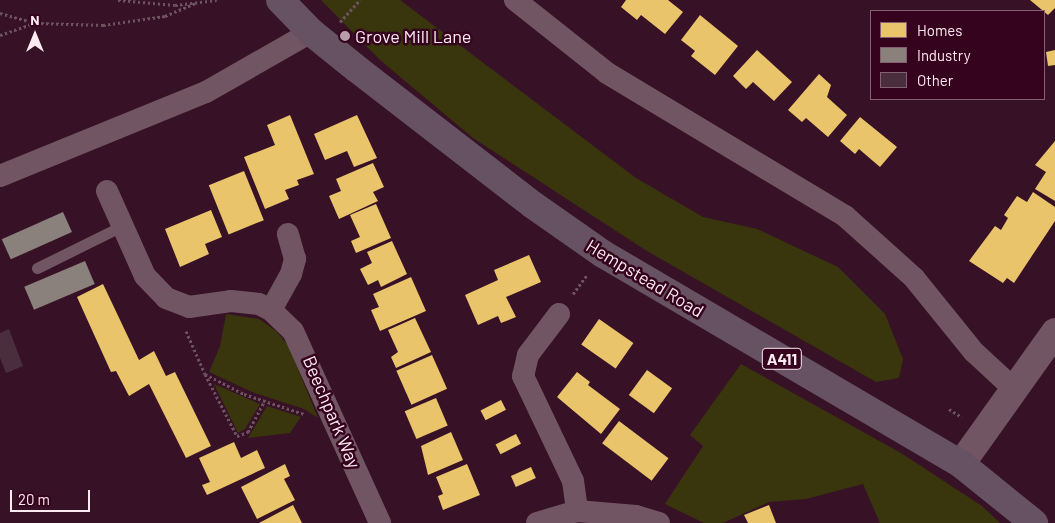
<!DOCTYPE html>
<style>
body{margin:0}
#map{position:relative;width:1055px;height:523px;overflow:hidden;background:#371126;font-family:Barlow,sans-serif}
div>[style]{position:absolute}
[style*='--x']{left:calc(var(--x)*1px);top:calc(var(--y)*1px);width:calc(var(--w)*1px);rotate:calc(var(--a)*1deg)}
.green>*{inset:0;background:#39360d}
.homes>*{inset:0;background:#e9c46a;transform-origin:0 0}
.industry>*{inset:0;background:#8a817c;transform-origin:0 0}
.building>*{inset:0;background:#4b2e3d}
.path>*{height:3px;margin-top:-1.5px;transform-origin:0;background:repeating-linear-gradient(90deg,#6d525f 0 2.5px,transparent 0 5px)}
.service>*{height:11px;margin:-5.5px;padding:0 5.5px;transform-origin:5.5px;border-radius:5.5px;background:#725562}
.minor>*{height:22px;margin:-11px;padding:0 11px;transform-origin:11px;border-radius:11px;background:#725562}
.tertiary>*{height:28px;margin:-14px;padding:0 14px;transform-origin:14px;border-radius:14px;background:#725562}
.primary>*{height:28px;margin:-14px;padding:0 14px;transform-origin:14px;border-radius:14px;background:#665262}
.dots>*{width:14px;height:14px;translate:-50% -50%;box-sizing:border-box;border:2px solid #36031e;border-radius:50%}
span{translate:-50% -50%;white-space:nowrap;text-align:center;line-height:1.15;-webkit-text-stroke:5px #36031e;paint-order:stroke}
.shield-label span{padding:1px 4px;background:#36031e;border:1px solid;border-radius:4px;-webkit-text-stroke-width:0}
.shield-label{font-size:16px;color:#fceaf0;font-weight:700}
.poi-label{font-size:18px;color:#fceaf0}
.left{translate:0 -50%;text-align:left}
.street-label{font-size:18px;color:#fceaf0}
.legend{position:absolute;left:870px;top:10px;width:175px;height:90px;box-sizing:border-box;background:#36031e;border:1px solid #855f72;margin:0;padding:6px 9px;list-style:none;font-size:15px;color:#fceaf0}
.legend li{display:flex;align-items:center;gap:10px;height:25px}
.legend b{width:25px;border:1px solid #855f72}
.north{position:absolute;left:10px;top:10px;width:50px;height:50px;-webkit-text-stroke:4px #36031e;paint-order:stroke;rotate:0deg;font-size:14px;font-weight:700;line-height:20px;text-align:center;color:#fceaf0}
.north::after{content:'';display:block;margin:auto;width:18px;height:22px;background:#fceaf0;clip-path:polygon(50% 0,100% 100%,50% 72%,0 100%)}
.scale{position:absolute;left:10px;top:490px;width:80px;height:22px;box-sizing:border-box;border:2px solid #fceaf0;border-top:0;padding-left:6px;font-size:15px;line-height:18px;white-space:nowrap;color:#fceaf0;-webkit-text-stroke:4px #36031e;paint-order:stroke}
</style>
<div id="map">
<div class="green">
<i style="clip-path:polygon(321px 0,400px 0,636px 178px,703px 217px,757px 229px,838px 267px,885px 314px,903px 359px,899px 378px,876px 382px,647px 251px,473px 138px,380px 60px)"></i>
<i style="clip-path:polygon(226px 314px,259px 319px,276px 331px,288px 345px,318px 418px,304px 409px,252px 392px,209px 372px,220px 346px)"></i>
<i style="clip-path:polygon(741px 364px,901px 453px,982px 506px,1000px 523px,880px 523px,863px 484px,806px 499px,769px 502px,723px 523px,704px 523px,665px 504px,703px 446px,690px 435px)"></i>
<i style="clip-path:polygon(214px 384px,260px 404px,245px 429px,238px 433px)"></i>
<i style="clip-path:polygon(267px 406px,301px 417px,290px 433px,248px 438px)"></i>
</div>
<div class="homes">
<i style="clip-path:polygon(626px 0,668px 0,683px 12px,665px 34px,641px 15px,637px 20px,621px 7px)"></i>
<i style="clip-path:polygon(1030px 0,1055px 0,1055px 8px,1048px 15px)"></i>
<i style="clip-path:polygon(700px 15px,738px 46px,715px 75px,691px 56px,695px 51px,681px 40px)"></i>
<i style="clip-path:polygon(757px 50px,792px 82px,774px 101px,753px 82px,746px 89px,733px 76px)"></i>
<i style="clip-path:polygon(1055px 50px,1055px 65px,1048px 66px,1046px 52px)"></i>
<i style="clip-path:polygon(819px 74px,831px 85px,827px 97px,847px 115px,828px 137px,806px 118px,802px 122px,788px 110px)"></i>
<i style="clip-path:polygon(290px 115px,314px 174px,297px 180px,299px 185px,285px 190px,289px 199px,265px 209px,244px 157px,275px 145px,267px 125px)"></i>
<i style="clip-path:polygon(357px 115px,377px 158px,354px 167px,347px 151px,325px 160px,314px 134px)"></i>
<i style="clip-path:polygon(860px 117px,897px 147px,880px 167px,859px 149px,855px 154px,840px 141px)"></i>
<i style="clip-path:polygon(1055px 141px,1055px 201px,1035px 189px,1046px 172px,1035px 165px)"></i>
<i style="clip-path:polygon(373px 163px,384px 187px,373px 192px,378px 201px,339px 219px,329px 196px,341px 191px,336px 179px)"></i>
<i style="left:244px;top:171px;width:53px;height:38px;rotate:68deg"></i>
<i style="clip-path:polygon(1033px 192px,1055px 207px,1055px 221px,1014px 283px,1007px 278px,1003px 283px,969px 261px,995px 226px,1001px 230px,1008px 218px,1004px 215px,1017px 196px,1027px 202px)"></i>
<i style="clip-path:polygon(376px 204px,391px 238px,356px 253px,351px 241px,360px 237px,350px 215px)"></i>
<i style="clip-path:polygon(211px 210px,222px 237px,205px 244px,209px 254px,180px 267px,165px 229px)"></i>
<i style="clip-path:polygon(392px 241px,407px 274px,381px 287px,378px 280px,368px 285px,360px 269px,372px 263px,367px 252px)"></i>
<i style="clip-path:polygon(529px 255px,541px 282px,506px 297px,516px 317px,501px 323px,498px 316px,478px 325px,465px 295px,498px 280px,494px 270px)"></i>
<i style="clip-path:polygon(411px 277px,426px 311px,380px 331px,371px 310px,379px 307px,373px 294px)"></i>
<i style="clip-path:polygon(103px 284px,139px 360px,154px 351px,166px 376px,175px 372px,211px 446px,186px 458px,149px 384px,129px 396px,116px 371px,111px 372px,77px 297px)"></i>
<i style="clip-path:polygon(415px 318px,431px 352px,396px 368px,391px 357px,398px 352px,388px 330px)"></i>
<i style="left:599px;top:319px;width:42px;height:31px;rotate:35deg"></i>
<i style="left:432px;top:355px;width:37px;height:39px;rotate:66deg"></i>
<i style="left:647px;top:370px;width:31px;height:31px;rotate:36deg"></i>
<i style="clip-path:polygon(577px 372px,590px 382px,588px 385px,620px 409px,601px 434px,557px 397px)"></i>
<i style="left:436px;top:398px;width:30px;height:34px;rotate:67deg"></i>
<i style="left:501px;top:400px;width:11px;height:23px;rotate:63deg"></i>
<i style="left:619px;top:421px;width:62px;height:28px;rotate:37deg"></i>
<i style="clip-path:polygon(451px 432px,463px 460px,428px 475px,421px 446px)"></i>
<i style="left:516px;top:434px;width:11px;height:23px;rotate:63deg"></i>
<i style="clip-path:polygon(234px 442px,241px 458px,257px 450px,265px 468px,207px 495px,202px 485px,210px 482px,199px 458px)"></i>
<i style="clip-path:polygon(285px 464px,290px 476px,284px 479px,295px 500px,257px 519px,241px 487px)"></i>
<i style="clip-path:polygon(467px 464px,480px 495px,443px 510px,438px 496px,443px 494px,436px 477px)"></i>
<i style="left:531px;top:467px;width:12px;height:22px;rotate:66deg"></i>
<i style="clip-path:polygon(293px 505px,302px 523px,259px 523px)"></i>
<i style="clip-path:polygon(769px 505px,776px 523px,748px 523px,744px 515px)"></i>
</div>
<div class="industry">
<i style="left:63px;top:212px;width:22px;height:67px;rotate:66deg"></i>
<i style="left:85px;top:261px;width:25px;height:66px;rotate:67deg"></i>
</div>
<div class="building">
<i style="clip-path:polygon(9px 329px,23px 366px,6px 373px,0 358px,0 333px)"></i>
</div>
<div class="path">
<i style="--x:118;--y:0;--w:57;--a:5"></i>
<i style="--x:175;--y:5;--w:42;--a:-6.8"></i>
<i style="--x:0;--y:13;--w:37;--a:16"></i>
<i style="--x:36;--y:23;--w:67;--a:1.7"></i>
<i style="--x:103;--y:25;--w:63;--a:-8.3"></i>
<i style="--x:165;--y:16;--w:33;--a:-23"></i>
<i style="--x:340;--y:22;--w:30;--a:-48"></i>
<i style="--x:0;--y:35;--w:37;--a:-19"></i>
<i style="--x:573;--y:294;--w:24;--a:-54"></i>
<i style="--x:186;--y:331;--w:47;--a:66.2"></i>
<i style="--x:205;--y:374;--w:44;--a:27.1"></i>
<i style="--x:244;--y:394;--w:63;--a:18.4"></i>
<i style="--x:205;--y:374;--w:70;--a:62.7"></i>
<i style="--x:237;--y:436;--w:12;--a:-20"></i>
<i style="--x:248;--y:432;--w:36;--a:-62"></i>
<i style="--x:949;--y:409;--w:15;--a:32"></i>
</div>
<div class="service">
<i style="--x:37;--y:268;--w:95;--a:-26.3"></i>
</div>
<div class="minor">
<i style="--x:515;--y:0;--w:117;--a:38.4"></i>
<i style="--x:607;--y:73;--w:278;--a:31"></i>
<i style="--x:845;--y:216;--w:93;--a:41.9"></i>
<i style="--x:914;--y:278;--w:95;--a:51"></i>
<i style="--x:974;--y:352;--w:57;--a:42.9"></i>
<i style="--x:0;--y:176;--w:222;--a:-22.2"></i>
<i style="--x:206;--y:92;--w:121;--a:-29.7"></i>
<i style="--x:107;--y:191;--w:93;--a:65.9"></i>
<i style="--x:145;--y:276;--w:30;--a:46"></i>
<i style="--x:166;--y:298;--w:25;--a:21"></i>
<i style="--x:189;--y:307;--w:42;--a:-8.1"></i>
<i style="--x:231;--y:301;--w:28;--a:6"></i>
<i style="--x:259;--y:304;--w:13;--a:27"></i>
<i style="--x:271;--y:310;--w:30;--a:44"></i>
<i style="--x:293;--y:331;--w:211;--a:65.6"></i>
<i style="--x:271;--y:310;--w:41;--a:-60.9"></i>
<i style="--x:291;--y:274;--w:16;--a:-75"></i>
<i style="--x:295;--y:259;--w:26;--a:-106"></i>
<i style="--x:559;--y:314;--w:51;--a:127.1"></i>
<i style="--x:528;--y:355;--w:22;--a:103"></i>
<i style="--x:523;--y:376;--w:116;--a:64.5"></i>
<i style="--x:573;--y:481;--w:30;--a:82"></i>
<i style="--x:537;--y:523;--w:42;--a:-16.7"></i>
<i style="--x:577;--y:511;--w:59;--a:4.8"></i>
<i style="--x:636;--y:516;--w:24;--a:17"></i>
</div>
<div class="tertiary">
<i style="--x:961;--y:464;--w:162;--a:-54.5"></i>
</div>
<div class="primary">
<i style="--x:280;--y:0;--w:45;--a:45.9"></i>
<i style="--x:311;--y:32;--w:59;--a:38.8"></i>
<i style="--x:357;--y:69;--w:222;--a:37.7"></i>
<i style="--x:533;--y:205;--w:85;--a:35"></i>
<i style="--x:603;--y:254;--w:415;--a:30.4"></i>
<i style="--x:961;--y:464;--w:94;--a:38.9"></i>
</div>
<div class="dots">
<i style="left:345px;top:36px;background:#b79ea9"></i>
</div>
<div class="shield-label">
<span style="left:782px;top:359px">A411</span>
</div>
<div class="poi-label">
<span class="left" style="left:355px;top:36px">Grove Mill Lane</span>
</div>
<div class="street-label">
<span style="left:645px;top:278px;rotate:31deg">Hempstead Road</span>
<span style="left:332px;top:412px;rotate:67deg">Beechpark Way</span>
</div>
<ul class="legend">
<li><b style="height:14px;background:#e9c46a"></b>Homes</li>
<li><b style="height:14px;background:#8a817c"></b>Industry</li>
<li><b style="height:14px;background:#4b2e3d"></b>Other</li>
</ul>
<div class="north">N</div>
<div class="scale">20 m</div>
</div>
